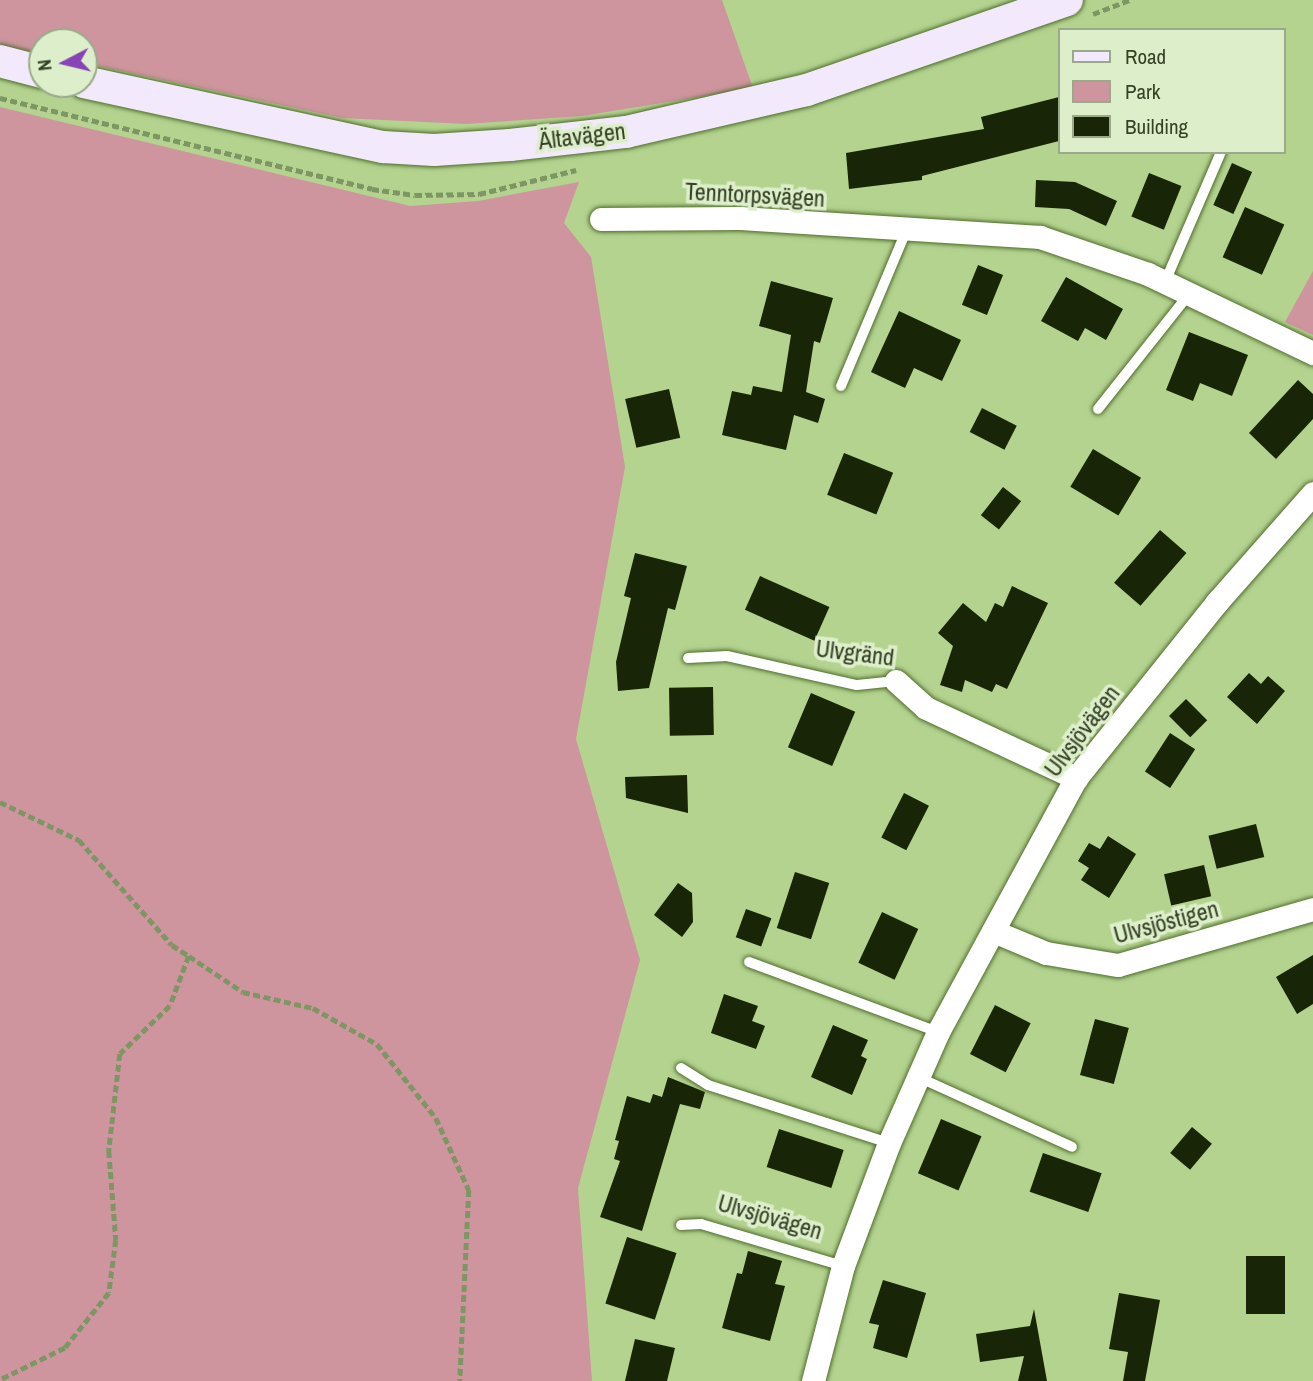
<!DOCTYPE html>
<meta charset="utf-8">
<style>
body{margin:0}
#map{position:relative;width:1313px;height:1381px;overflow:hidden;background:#b3d38f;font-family:"Archivo Narrow",sans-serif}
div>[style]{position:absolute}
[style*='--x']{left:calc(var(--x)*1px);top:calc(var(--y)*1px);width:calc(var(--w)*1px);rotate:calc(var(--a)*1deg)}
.green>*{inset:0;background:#ce959e}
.building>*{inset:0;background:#182506;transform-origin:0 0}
.path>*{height:4.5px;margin-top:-2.25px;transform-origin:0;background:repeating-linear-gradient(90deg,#7e9663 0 7px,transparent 0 10.5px)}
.roads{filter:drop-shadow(0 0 2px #516d2c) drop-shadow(0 0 2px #516d2c)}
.lane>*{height:10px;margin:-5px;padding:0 5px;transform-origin:5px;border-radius:5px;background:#fff}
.street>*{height:23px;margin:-11.5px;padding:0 11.5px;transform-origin:11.5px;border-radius:11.5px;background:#fff}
.secondary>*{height:32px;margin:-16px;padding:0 16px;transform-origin:16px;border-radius:16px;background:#f3e9fc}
span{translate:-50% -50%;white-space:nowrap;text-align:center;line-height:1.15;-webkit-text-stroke:7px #ddeecb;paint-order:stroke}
.street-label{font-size:24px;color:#354125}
.legend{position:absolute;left:1058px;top:28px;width:228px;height:126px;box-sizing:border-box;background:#ddeecb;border:2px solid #9aa989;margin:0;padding:9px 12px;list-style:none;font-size:21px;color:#354125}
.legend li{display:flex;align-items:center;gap:14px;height:35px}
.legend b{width:35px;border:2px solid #9aa989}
.north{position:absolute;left:28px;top:28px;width:70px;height:70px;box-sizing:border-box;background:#ddeecb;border:2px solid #9aa989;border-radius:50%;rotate:263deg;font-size:19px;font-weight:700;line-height:28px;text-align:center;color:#354125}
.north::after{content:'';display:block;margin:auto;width:24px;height:32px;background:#8843b7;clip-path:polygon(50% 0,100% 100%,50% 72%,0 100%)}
</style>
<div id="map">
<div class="green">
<i style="clip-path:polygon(0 0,722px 0,753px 88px,582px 116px,466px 124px,342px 118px,84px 63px,84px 42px,42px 42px,42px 54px,0 45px)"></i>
<i style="clip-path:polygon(0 107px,410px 206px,478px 201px,579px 182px,564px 223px,591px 257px,625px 467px,576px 739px,640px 960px,578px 1188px,592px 1381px,0 1381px)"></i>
<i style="clip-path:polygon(1313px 271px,1313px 335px,1285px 322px)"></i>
</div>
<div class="building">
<i style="clip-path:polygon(1059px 97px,1059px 141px,922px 176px,922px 180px,849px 189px,846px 153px,984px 129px,981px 117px)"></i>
<i style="left:1232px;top:163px;width:22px;height:46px;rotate:24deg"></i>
<i style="left:1149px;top:173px;width:35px;height:47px;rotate:22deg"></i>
<i style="clip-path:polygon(1036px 180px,1075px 182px,1117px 201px,1106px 226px,1069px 209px,1035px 207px)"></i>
<i style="left:1245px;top:207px;width:43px;height:55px;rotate:24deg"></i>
<i style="left:978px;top:265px;width:27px;height:43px;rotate:22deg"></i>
<i style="clip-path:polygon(1066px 277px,1123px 309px,1106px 340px,1085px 328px,1078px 341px,1041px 321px)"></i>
<i style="clip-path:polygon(771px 281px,833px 298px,820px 343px,814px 341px,806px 392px,825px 399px,818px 423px,794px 415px,786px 450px,722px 435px,732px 391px,751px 395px,753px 386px,782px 392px,791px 335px,759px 326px)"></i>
<i style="clip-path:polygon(899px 311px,961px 340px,942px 381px,914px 368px,905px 388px,871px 372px)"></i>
<i style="clip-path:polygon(1189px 332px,1248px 355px,1232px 396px,1200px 383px,1193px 401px,1166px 390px)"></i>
<i style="clip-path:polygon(1298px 380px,1313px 394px,1313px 419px,1276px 459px,1249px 433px)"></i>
<i style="left:669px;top:389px;width:50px;height:45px;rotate:77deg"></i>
<i style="left:982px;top:408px;width:39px;height:27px;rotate:27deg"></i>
<i style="left:1093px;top:449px;width:56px;height:44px;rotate:31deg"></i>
<i style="left:844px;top:453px;width:53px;height:45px;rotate:22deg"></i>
<i style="left:1003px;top:487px;width:23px;height:36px;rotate:38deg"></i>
<i style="left:1160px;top:530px;width:35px;height:70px;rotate:41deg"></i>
<i style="clip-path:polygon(635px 553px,687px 566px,675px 610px,668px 608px,649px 688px,618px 691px,616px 662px,631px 598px,624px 596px)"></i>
<i style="left:760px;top:576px;width:76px;height:37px;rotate:24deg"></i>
<i style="clip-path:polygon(1012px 586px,1048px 603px,1007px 689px,996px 684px,992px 692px,965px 680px,962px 692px,940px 685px,953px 646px,938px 633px,963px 603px,986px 622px,995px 603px,1003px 607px)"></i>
<i style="clip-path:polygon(1249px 673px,1261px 684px,1268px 676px,1285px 691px,1257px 724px,1227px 697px)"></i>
<i style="left:713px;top:687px;width:48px;height:44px;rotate:89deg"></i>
<i style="left:811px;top:693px;width:48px;height:59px;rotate:23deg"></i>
<i style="left:1186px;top:699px;width:30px;height:24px;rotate:45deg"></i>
<i style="left:1170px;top:733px;width:30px;height:46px;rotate:33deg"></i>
<i style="clip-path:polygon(687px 775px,688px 813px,626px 798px,625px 777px)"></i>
<i style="left:904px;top:793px;width:28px;height:50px;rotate:27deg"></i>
<i style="left:1256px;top:824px;width:34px;height:49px;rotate:76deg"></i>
<i style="clip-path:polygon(1108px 836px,1136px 854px,1109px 898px,1081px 880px,1089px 868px,1078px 861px,1089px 843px,1100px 849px)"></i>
<i style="left:1204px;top:865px;width:32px;height:41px;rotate:77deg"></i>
<i style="left:795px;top:872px;width:36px;height:59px;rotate:18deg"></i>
<i style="clip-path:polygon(678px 883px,692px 893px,693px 922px,682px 937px,654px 915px)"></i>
<i style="left:746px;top:909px;width:27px;height:30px;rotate:20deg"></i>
<i style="left:882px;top:912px;width:40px;height:56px;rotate:25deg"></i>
<i style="clip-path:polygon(1313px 955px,1313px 1004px,1297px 1014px,1276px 977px)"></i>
<i style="clip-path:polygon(724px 994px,758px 1006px,752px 1021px,765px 1026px,756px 1049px,711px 1033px)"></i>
<i style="left:995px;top:1005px;width:40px;height:55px;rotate:27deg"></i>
<i style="left:1095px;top:1019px;width:35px;height:58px;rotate:15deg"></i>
<i style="clip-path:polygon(833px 1025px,868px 1040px,861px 1056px,867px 1059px,852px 1095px,811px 1077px)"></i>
<i style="clip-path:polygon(668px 1077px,705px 1092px,700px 1109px,680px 1104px,642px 1231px,600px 1217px,620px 1161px,614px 1159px,619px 1141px,615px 1140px,627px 1096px,650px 1103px,653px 1094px,662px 1097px)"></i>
<i style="left:941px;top:1119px;width:44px;height:59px;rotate:23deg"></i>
<i style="left:1192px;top:1127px;width:26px;height:34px;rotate:40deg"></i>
<i style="left:779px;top:1129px;width:68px;height:40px;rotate:18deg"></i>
<i style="left:1043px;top:1153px;width:62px;height:41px;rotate:19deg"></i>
<i style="left:627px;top:1237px;width:52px;height:70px;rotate:18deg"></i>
<i style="clip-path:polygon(748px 1251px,782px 1261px,775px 1284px,785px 1286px,770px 1341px,722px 1328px,737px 1273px,742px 1274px)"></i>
<i style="left:1285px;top:1256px;width:58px;height:39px;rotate:90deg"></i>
<i style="clip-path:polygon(883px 1280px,926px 1293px,907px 1358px,873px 1348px,879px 1325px,869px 1323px)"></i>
<i style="clip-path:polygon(1119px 1293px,1160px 1300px,1145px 1381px,1123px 1381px,1128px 1352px,1109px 1349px)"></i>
<i style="clip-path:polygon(1034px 1309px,1047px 1381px,1018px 1381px,1024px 1356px,980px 1362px,976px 1334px,1030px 1326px)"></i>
<i style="clip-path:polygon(635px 1339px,675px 1348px,667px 1381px,625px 1381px)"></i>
</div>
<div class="path">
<i style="--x:1093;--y:14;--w:39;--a:-21"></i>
<i style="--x:0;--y:98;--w:383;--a:13.7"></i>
<i style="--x:372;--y:189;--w:43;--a:7.9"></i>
<i style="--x:415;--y:195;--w:64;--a:-0.9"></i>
<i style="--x:479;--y:194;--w:100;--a:-13.9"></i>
<i style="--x:0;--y:802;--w:88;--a:25.7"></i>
<i style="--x:79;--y:840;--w:140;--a:48.5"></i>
<i style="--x:172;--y:945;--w:20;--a:33"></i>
<i style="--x:189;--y:956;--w:53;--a:110.8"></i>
<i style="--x:170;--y:1006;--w:69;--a:136.2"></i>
<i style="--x:120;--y:1054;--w:98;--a:96.5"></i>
<i style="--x:109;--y:1151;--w:89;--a:85.5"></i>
<i style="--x:116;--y:1240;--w:53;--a:97.5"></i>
<i style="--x:109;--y:1293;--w:70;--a:128.7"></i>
<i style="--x:65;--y:1348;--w:72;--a:153.8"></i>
<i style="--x:189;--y:956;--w:65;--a:33.7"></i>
<i style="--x:243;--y:992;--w:72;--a:12.9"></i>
<i style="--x:313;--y:1008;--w:73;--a:29.4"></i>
<i style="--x:377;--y:1044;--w:95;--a:51.4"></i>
<i style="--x:436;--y:1118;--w:79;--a:65.4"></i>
<i style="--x:469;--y:1190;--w:191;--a:92.7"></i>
</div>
<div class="roads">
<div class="lane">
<i style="--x:1165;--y:282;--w:142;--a:-66.7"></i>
<i style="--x:841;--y:386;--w:170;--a:-67.2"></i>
<i style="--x:1098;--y:409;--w:147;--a:-51.6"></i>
<i style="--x:688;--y:658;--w:39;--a:-3"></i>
<i style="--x:727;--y:656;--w:133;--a:12.6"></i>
<i style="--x:857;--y:685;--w:39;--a:-6"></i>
<i style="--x:749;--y:962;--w:202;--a:20.3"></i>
<i style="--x:681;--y:1068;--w:32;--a:32"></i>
<i style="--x:708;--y:1085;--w:190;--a:17.8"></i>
<i style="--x:918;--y:1077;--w:169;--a:24.4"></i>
<i style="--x:681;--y:1225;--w:20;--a:-3"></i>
<i style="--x:701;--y:1224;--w:148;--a:16.5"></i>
</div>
<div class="street">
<i style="--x:601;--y:219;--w:139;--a:-0.4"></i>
<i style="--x:740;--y:218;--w:301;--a:3.6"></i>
<i style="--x:1040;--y:237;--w:114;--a:18.9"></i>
<i style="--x:1148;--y:274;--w:183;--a:25.6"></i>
<i style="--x:896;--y:681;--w:40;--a:42"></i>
<i style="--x:926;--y:708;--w:166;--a:25"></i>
<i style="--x:993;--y:931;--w:57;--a:22.5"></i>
<i style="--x:1046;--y:953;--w:73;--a:9.5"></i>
<i style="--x:1118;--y:965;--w:203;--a:-16"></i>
<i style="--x:813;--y:1381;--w:119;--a:-75.4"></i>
<i style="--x:843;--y:1266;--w:131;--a:-69.5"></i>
<i style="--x:889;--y:1143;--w:121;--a:-66.2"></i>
<i style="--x:938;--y:1032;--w:289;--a:-61.5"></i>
<i style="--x:1076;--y:778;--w:226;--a:-51.3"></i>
<i style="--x:1217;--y:602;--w:145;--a:-48.6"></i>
</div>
<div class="secondary">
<i style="--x:0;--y:61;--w:43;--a:14.7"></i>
<i style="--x:84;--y:82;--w:306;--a:12.3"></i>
<i style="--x:383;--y:147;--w:51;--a:3.4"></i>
<i style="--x:434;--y:150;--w:76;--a:-3.8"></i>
<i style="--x:510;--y:145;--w:117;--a:-6.4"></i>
<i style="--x:626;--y:132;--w:186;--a:-13.1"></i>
<i style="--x:807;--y:90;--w:275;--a:-19.1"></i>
</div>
</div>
<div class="street-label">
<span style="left:582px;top:136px;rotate:-7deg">Ältavägen</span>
<span style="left:755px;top:195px;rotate:3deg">Tenntorpsvägen</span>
<span style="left:855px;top:653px;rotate:7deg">Ulvgränd</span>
<span style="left:1082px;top:731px;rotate:-53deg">Ulvsjövägen</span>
<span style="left:1166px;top:922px;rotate:-15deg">Ulvsjöstigen</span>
<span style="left:770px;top:1217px;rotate:16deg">Ulvsjövägen</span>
</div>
<ul class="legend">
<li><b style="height:9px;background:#f3e9fc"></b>Road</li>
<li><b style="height:19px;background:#ce959e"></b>Park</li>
<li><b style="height:19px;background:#182506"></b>Building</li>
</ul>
<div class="north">N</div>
</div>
